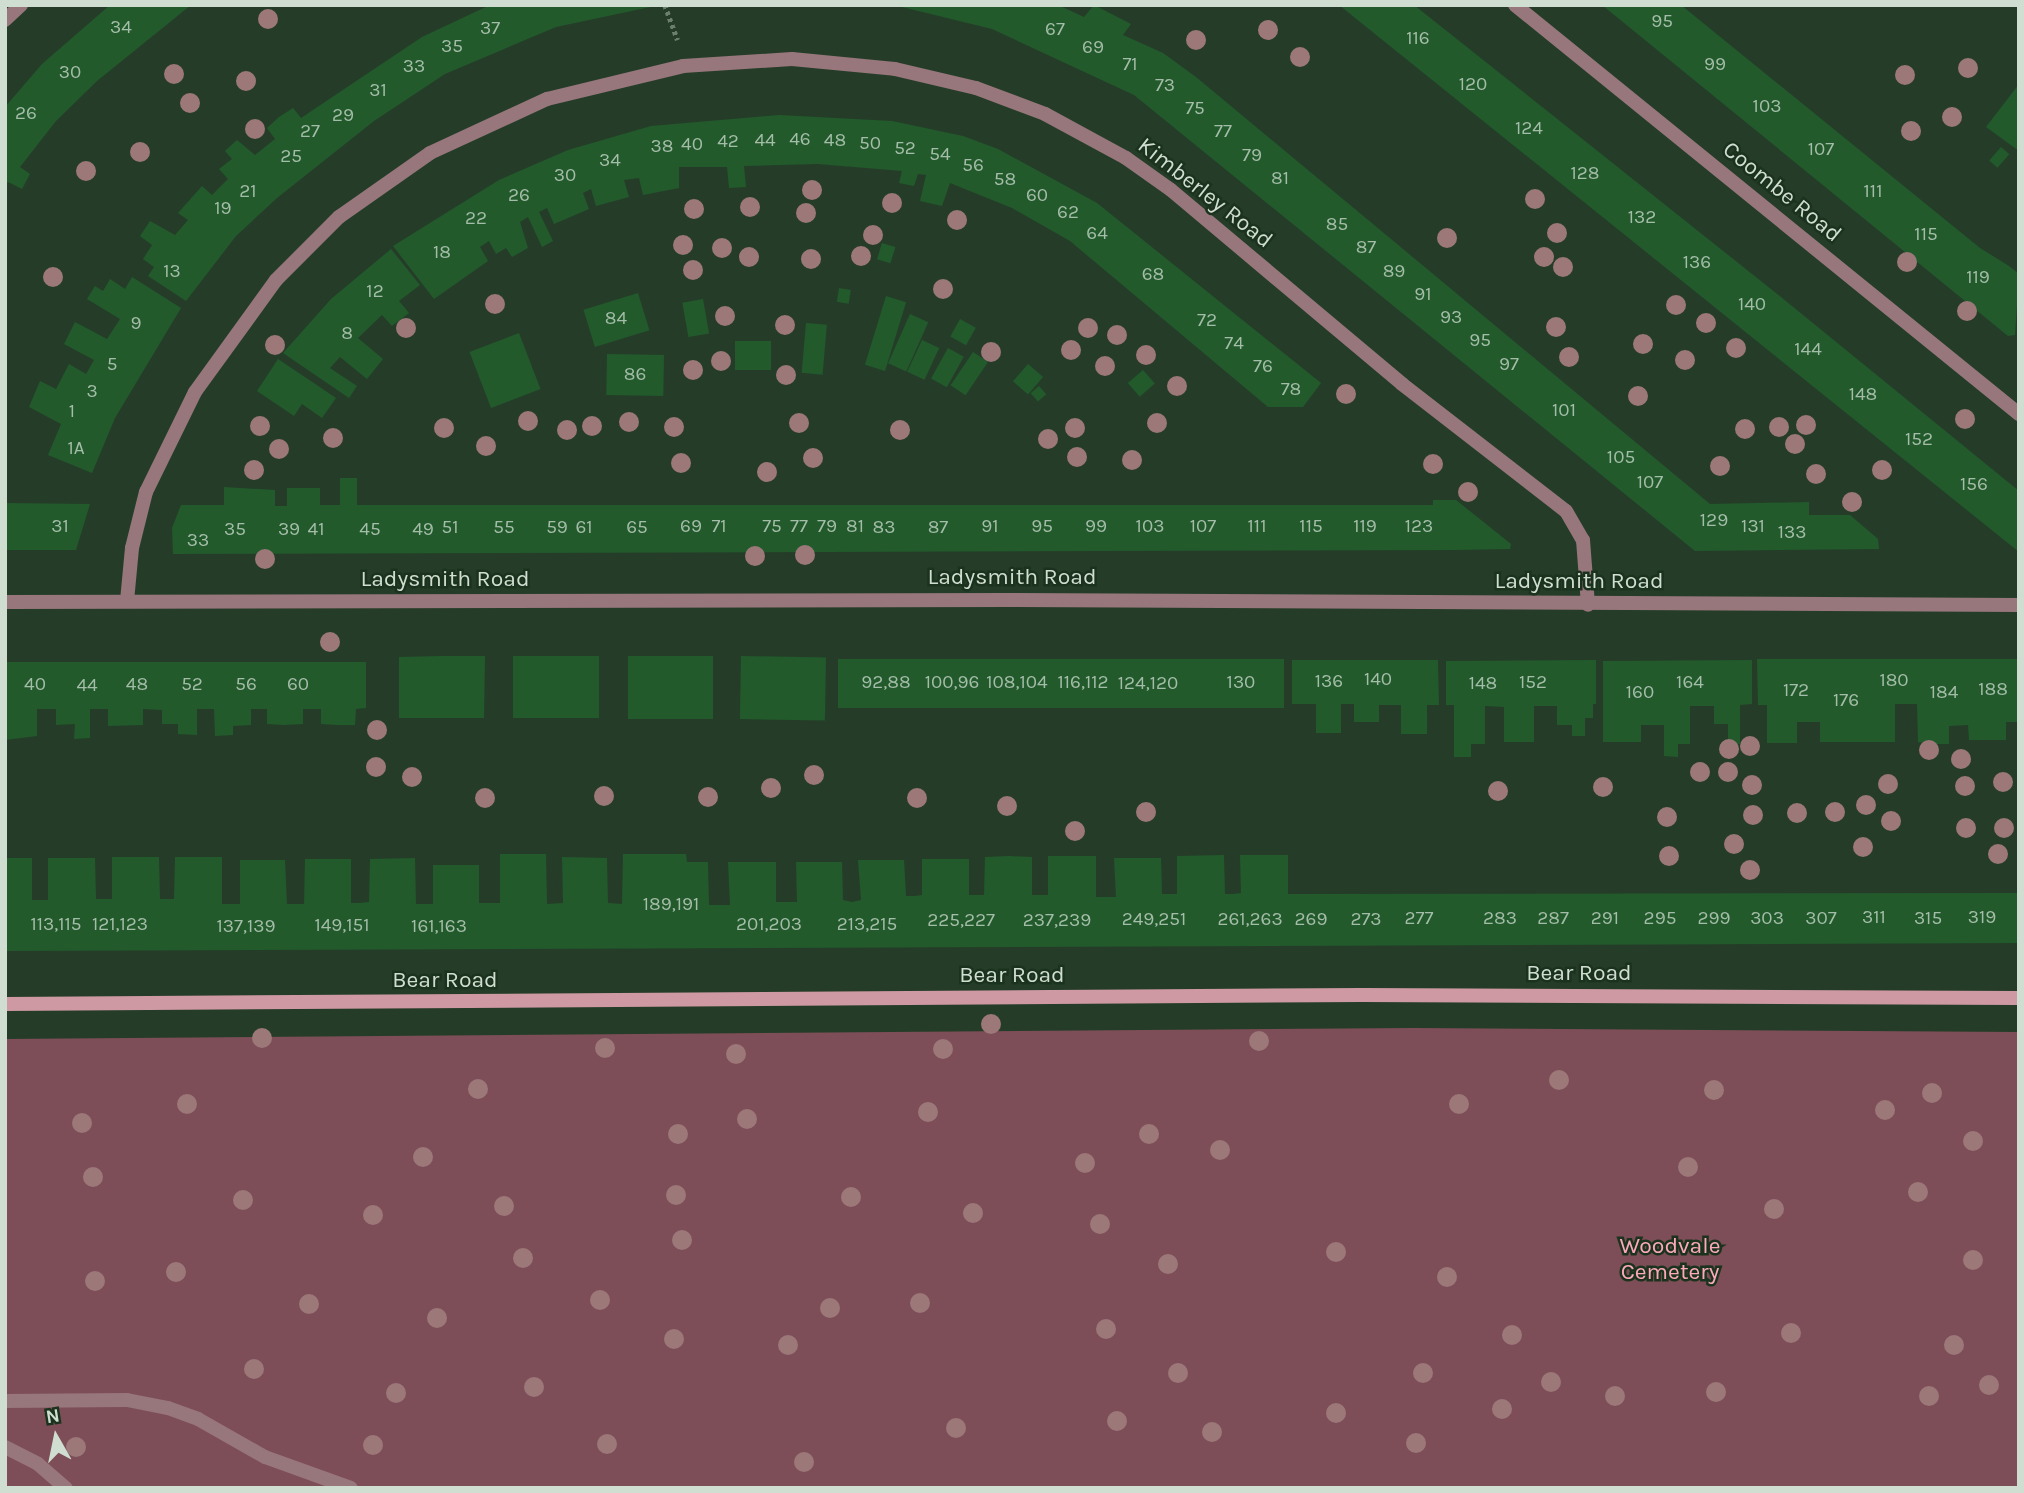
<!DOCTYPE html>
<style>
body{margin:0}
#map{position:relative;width:2024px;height:1493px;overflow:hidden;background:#253d28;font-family:Karla,sans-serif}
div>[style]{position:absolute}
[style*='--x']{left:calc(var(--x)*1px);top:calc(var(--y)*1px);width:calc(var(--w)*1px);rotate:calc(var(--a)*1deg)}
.green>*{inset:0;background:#7e4e58}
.building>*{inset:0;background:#225a2c;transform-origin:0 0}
.path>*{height:4.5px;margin-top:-2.25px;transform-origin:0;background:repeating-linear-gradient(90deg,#6c7f6e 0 3.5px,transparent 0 7px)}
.lane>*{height:14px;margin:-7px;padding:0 7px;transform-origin:7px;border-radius:7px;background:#97767c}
.street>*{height:14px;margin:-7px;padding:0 7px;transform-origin:7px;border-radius:7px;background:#97767c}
.secondary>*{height:14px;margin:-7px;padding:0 7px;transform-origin:7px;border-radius:7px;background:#ce99a3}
.trees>*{width:20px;height:20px;margin:-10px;border-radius:50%;background:#9c7879}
span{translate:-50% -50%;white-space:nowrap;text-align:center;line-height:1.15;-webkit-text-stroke:5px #1b331e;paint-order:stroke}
.number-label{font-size:19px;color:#a4bda8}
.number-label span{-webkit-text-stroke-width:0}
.street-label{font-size:23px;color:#d0ded1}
.park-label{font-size:23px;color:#fda9bb}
.frame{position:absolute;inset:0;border:7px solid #d0ded1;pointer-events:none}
.north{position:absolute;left:21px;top:1402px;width:70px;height:70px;-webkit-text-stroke:5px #1b331e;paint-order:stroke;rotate:351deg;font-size:19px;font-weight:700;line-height:28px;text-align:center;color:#d0ded1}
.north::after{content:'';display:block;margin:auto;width:24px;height:32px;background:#d0ded1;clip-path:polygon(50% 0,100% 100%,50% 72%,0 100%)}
</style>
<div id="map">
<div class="green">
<i style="clip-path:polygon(1414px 1028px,2019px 1032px,2019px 1488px,5px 1488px,5px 1039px)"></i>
</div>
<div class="building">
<i style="clip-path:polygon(110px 5px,191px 5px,97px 81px,56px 121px,20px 167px,30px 174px,22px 189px,8px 182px,5px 185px,5px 107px,42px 64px)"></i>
<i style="clip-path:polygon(490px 5px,655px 6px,556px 27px,445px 74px,374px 121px,277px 198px,236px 236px,186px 301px,148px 276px,154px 267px,143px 259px,152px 245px,140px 236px,150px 221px,175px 235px,188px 220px,178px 213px,202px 186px,212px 195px,228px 179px,219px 169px,232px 159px,225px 151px,237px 140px,255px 155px,275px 139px,267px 128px,279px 117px,293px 108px,301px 118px,422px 37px)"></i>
<i style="clip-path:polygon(894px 5px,1058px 5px,1084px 17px,1094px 5px,1131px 24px,1123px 35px,1163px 53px,1196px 77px,1710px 504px,1809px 502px,1809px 515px,1850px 515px,1878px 539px,1879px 549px,1695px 551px,1134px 95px,992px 29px)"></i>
<i style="clip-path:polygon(1339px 5px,1414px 5px,1781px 297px,2019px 491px,2019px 552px)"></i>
<i style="clip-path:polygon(1602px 5px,1681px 5px,1980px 248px,2009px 266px,2019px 274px,2015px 335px,2008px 336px)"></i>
<i style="clip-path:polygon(2019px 84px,2019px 151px,1986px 127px)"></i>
<i style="clip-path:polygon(779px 115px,892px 121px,963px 136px,998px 149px,1097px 203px,1321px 383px,1303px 407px,1268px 407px,1070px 241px,1012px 208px,950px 183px,942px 206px,920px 201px,926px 175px,918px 174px,914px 186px,899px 183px,902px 171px,818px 164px,744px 166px,746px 187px,729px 188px,727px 167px,679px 167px,679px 188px,643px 195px,639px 178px,624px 180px,629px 197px,596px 206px,591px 189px,583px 193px,589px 209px,554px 224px,547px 208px,539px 212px,553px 241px,542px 247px,528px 217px,520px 222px,528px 248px,512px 257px,506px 248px,496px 254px,489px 241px,480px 247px,488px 261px,434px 299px,393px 246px,499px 180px,568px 150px,651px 126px)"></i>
<i style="left:2001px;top:147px;width:11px;height:18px;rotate:41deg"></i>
<i style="left:882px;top:243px;width:14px;height:17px;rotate:17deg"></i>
<i style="clip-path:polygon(391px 249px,420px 285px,399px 301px,409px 313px,392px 326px,382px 315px,358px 338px,383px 359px,367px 379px,340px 357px,330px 368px,357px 386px,349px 398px,283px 353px,331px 299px)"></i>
<i style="clip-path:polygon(132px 277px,181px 308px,115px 418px,92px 473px,48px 455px,61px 424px,29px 407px,40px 381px,56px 389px,69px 364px,86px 374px,94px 360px,64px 344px,75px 322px,107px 339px,120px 319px,87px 299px,95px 286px,103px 291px,110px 279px,125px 289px)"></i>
<i style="left:839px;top:288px;width:12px;height:14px;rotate:9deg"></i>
<i style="left:638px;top:293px;width:39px;height:57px;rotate:73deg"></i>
<i style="left:886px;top:296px;width:21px;height:72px;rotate:17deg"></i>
<i style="left:703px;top:299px;width:35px;height:21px;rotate:80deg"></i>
<i style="left:910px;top:314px;width:20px;height:54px;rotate:24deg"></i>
<i style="left:960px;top:319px;width:18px;height:20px;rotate:29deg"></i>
<i style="left:806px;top:323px;width:21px;height:50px;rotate:5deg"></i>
<i style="left:519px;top:333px;width:60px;height:53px;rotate:69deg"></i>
<i style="left:922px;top:340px;width:19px;height:35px;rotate:25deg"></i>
<i style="left:735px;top:341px;width:36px;height:29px"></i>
<i style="left:948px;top:348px;width:18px;height:35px;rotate:29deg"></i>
<i style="left:973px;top:352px;width:18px;height:40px;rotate:34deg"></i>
<i style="left:607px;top:354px;width:57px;height:41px;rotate:1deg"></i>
<i style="clip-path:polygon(278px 359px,336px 398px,322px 418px,302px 404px,294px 416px,257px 391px)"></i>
<i style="left:1028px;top:364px;width:20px;height:23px;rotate:41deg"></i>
<i style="left:1143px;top:370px;width:18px;height:20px;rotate:49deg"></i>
<i style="left:1039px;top:386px;width:11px;height:11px;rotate:49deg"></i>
<i style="clip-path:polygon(340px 478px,357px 478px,357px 505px,1433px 505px,1433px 500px,1456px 500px,1511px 544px,1510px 549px,1455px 550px,173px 554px,172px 528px,181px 505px,224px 505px,224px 487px,275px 490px,275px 506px,287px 506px,287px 488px,320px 488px,320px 505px,340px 505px)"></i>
<i style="clip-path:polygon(5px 503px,90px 504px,76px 550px,5px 550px)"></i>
<i style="clip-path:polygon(442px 656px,485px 656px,484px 718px,399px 718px,399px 657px)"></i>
<i style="left:513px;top:656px;width:86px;height:62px"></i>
<i style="left:628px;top:656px;width:85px;height:63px"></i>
<i style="left:741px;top:656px;width:85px;height:63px;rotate:1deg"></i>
<i style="left:838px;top:659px;width:446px;height:49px"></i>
<i style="clip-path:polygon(1757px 659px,2019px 659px,2019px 722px,2006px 722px,2006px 740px,1969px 740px,1968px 725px,1949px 726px,1949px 744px,1932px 744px,1918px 742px,1917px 704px,1895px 704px,1895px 742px,1820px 742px,1820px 722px,1797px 722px,1797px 743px,1767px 743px,1767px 705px,1758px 705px)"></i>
<i style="clip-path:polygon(1292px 660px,1438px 660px,1439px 705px,1427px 705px,1427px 734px,1401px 734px,1401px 705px,1379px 705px,1379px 722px,1354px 722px,1354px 704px,1341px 704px,1341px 733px,1316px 733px,1316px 704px,1292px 704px)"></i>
<i style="clip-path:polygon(1596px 660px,1596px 704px,1593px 704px,1593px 718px,1585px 718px,1585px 736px,1572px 736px,1572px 725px,1557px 725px,1557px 706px,1534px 706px,1534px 742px,1504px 742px,1504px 707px,1485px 706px,1485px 744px,1471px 744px,1471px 757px,1454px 757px,1454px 705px,1446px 705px,1446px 661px)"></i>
<i style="clip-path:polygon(1752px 660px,1752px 704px,1740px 705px,1740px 744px,1728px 744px,1728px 724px,1714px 724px,1714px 706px,1690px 706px,1690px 744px,1678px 744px,1678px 757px,1664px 756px,1664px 725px,1641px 725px,1641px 742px,1603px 742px,1603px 661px)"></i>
<i style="clip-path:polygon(5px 662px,366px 662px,366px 708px,356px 709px,355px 725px,338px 725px,321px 724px,321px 709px,303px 709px,303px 724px,284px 725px,267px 724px,267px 709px,251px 709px,251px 725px,233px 726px,233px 735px,215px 736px,214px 709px,197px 709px,197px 735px,178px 734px,178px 724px,162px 724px,162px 710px,143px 709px,143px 725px,108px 726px,108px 709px,90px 709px,90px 738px,74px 739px,75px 724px,56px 725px,56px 709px,37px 709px,37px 736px,5px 740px)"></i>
<i style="clip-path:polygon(500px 854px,546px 854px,547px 904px,563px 903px,562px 857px,607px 858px,608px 903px,622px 904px,623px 854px,686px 854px,687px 862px,708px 862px,709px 905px,730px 905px,728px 862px,776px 862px,776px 902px,797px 902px,796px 862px,842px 862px,843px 900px,852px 902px,861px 900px,858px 860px,904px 860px,906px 896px,915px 896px,922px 895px,922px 859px,969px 859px,969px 895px,984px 895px,985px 857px,1009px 856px,1032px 857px,1032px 895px,1048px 895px,1048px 856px,1096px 856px,1096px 897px,1116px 897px,1114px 858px,1161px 858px,1162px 894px,1177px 894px,1177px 856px,1224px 855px,1225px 894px,1233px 894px,1241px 893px,1240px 855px,1288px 855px,1288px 894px,2019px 893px,2019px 943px,5px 951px,5px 858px,32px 858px,32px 900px,48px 900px,48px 858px,95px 858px,96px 899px,112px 899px,112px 857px,159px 857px,160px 899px,174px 899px,175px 857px,222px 857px,222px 904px,240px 904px,240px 860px,285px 860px,287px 904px,304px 904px,305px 859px,351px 859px,351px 903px,359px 903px,369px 902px,370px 859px,415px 858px,416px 904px,433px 904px,433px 865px,479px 865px,479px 903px,500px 903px)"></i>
</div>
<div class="path">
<i style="--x:665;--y:5;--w:37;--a:70"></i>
</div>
<div class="lane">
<i style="--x:5;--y:1401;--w:122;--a:-0.5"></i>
<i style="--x:127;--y:1400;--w:42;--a:11"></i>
<i style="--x:168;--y:1408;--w:32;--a:20"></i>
<i style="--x:198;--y:1419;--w:77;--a:29.6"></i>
<i style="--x:265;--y:1457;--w:91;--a:19.8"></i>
<i style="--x:5;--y:1447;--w:37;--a:27"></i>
<i style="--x:38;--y:1464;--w:37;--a:41"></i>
</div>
<div class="street">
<i style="--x:1515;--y:5;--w:649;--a:39.06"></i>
<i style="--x:5;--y:20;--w:22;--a:-43"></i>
<i style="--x:127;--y:601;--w:53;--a:-84.6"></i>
<i style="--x:132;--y:548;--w:58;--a:-76"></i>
<i style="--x:146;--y:492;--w:111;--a:-63.9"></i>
<i style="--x:195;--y:392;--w:138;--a:-54.1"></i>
<i style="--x:276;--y:280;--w:89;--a:-45"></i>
<i style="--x:339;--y:217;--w:111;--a:-35.1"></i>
<i style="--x:430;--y:153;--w:129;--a:-24.8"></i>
<i style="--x:547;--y:99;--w:140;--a:-13.6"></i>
<i style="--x:683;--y:66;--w:109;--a:-3.7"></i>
<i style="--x:792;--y:59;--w:103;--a:5.5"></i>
<i style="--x:895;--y:69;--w:83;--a:13.2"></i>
<i style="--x:976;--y:88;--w:74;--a:20.6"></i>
<i style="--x:1045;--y:114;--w:92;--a:28.5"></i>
<i style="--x:1126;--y:158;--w:55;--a:35.4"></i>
<i style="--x:1171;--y:190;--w:302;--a:40"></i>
<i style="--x:1402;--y:384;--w:207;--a:37.8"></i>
<i style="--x:1566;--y:511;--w:34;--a:60"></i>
<i style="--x:1583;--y:540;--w:65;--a:85.6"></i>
<i style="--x:5;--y:602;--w:1005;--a:-0.11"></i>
<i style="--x:1010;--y:600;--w:1009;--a:0.28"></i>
</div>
<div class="secondary">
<i style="--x:5;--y:1004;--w:1357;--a:-0.38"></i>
<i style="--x:1362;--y:995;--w:657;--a:0.26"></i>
</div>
<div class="trees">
<i style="left:268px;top:19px"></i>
<i style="left:1268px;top:30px"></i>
<i style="left:1196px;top:40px"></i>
<i style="left:1300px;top:57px"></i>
<i style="left:1968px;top:68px"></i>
<i style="left:174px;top:74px"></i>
<i style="left:1905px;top:75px"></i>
<i style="left:246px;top:81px"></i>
<i style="left:190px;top:103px"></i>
<i style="left:1952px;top:117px"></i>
<i style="left:255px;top:129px"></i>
<i style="left:1911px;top:131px"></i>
<i style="left:140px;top:152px"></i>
<i style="left:86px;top:171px"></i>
<i style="left:812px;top:190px"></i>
<i style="left:1535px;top:199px"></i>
<i style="left:892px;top:203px"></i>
<i style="left:750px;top:207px"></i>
<i style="left:694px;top:209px"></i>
<i style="left:806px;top:213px"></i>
<i style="left:957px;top:220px"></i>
<i style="left:1557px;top:233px"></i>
<i style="left:873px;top:235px"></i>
<i style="left:1447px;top:238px"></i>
<i style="left:683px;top:245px"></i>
<i style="left:722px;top:248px"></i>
<i style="left:861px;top:256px"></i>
<i style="left:749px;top:257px"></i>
<i style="left:1544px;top:257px"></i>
<i style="left:811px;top:259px"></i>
<i style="left:1907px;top:262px"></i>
<i style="left:1563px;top:267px"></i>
<i style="left:693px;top:270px"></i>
<i style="left:53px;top:277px"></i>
<i style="left:943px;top:289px"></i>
<i style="left:495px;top:304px"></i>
<i style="left:1676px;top:305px"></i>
<i style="left:1967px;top:311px"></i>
<i style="left:725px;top:316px"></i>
<i style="left:1706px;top:323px"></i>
<i style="left:785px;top:325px"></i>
<i style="left:1556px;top:327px"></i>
<i style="left:406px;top:328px"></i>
<i style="left:1088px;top:328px"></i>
<i style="left:1117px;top:335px"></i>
<i style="left:1643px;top:344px"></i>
<i style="left:275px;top:345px"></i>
<i style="left:1736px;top:348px"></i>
<i style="left:1071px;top:350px"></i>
<i style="left:991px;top:352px"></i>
<i style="left:1146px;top:355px"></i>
<i style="left:1569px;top:357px"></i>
<i style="left:1685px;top:360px"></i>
<i style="left:721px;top:361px"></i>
<i style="left:1105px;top:366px"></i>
<i style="left:693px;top:370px"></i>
<i style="left:786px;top:375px"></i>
<i style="left:1177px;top:386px"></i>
<i style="left:1346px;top:394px"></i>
<i style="left:1638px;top:396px"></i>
<i style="left:1965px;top:419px"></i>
<i style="left:528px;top:421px"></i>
<i style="left:629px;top:422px"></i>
<i style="left:799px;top:423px"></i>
<i style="left:1157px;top:423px"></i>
<i style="left:1806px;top:425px"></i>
<i style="left:260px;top:426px"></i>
<i style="left:592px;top:426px"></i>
<i style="left:674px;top:427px"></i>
<i style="left:1779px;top:427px"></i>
<i style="left:444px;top:428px"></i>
<i style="left:1075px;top:428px"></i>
<i style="left:1745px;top:429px"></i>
<i style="left:567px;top:430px"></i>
<i style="left:900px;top:430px"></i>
<i style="left:333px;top:438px"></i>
<i style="left:1048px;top:439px"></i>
<i style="left:1795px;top:444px"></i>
<i style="left:486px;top:446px"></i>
<i style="left:279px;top:449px"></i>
<i style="left:1077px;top:457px"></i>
<i style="left:813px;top:458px"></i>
<i style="left:1132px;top:460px"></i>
<i style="left:681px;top:463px"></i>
<i style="left:1433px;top:464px"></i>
<i style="left:1720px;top:466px"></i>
<i style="left:254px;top:470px"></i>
<i style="left:1882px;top:470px"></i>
<i style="left:767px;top:472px"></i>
<i style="left:1816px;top:474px"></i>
<i style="left:1468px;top:492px"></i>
<i style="left:1852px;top:502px"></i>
<i style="left:805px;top:555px"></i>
<i style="left:755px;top:556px"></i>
<i style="left:265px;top:559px"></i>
<i style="left:330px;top:642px"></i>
<i style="left:377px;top:730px"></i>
<i style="left:1750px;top:746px"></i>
<i style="left:1729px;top:749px"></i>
<i style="left:1929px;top:750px"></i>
<i style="left:1961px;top:759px"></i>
<i style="left:376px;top:767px"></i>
<i style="left:1700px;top:772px"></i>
<i style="left:1728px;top:772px"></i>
<i style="left:814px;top:775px"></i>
<i style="left:412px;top:777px"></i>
<i style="left:2003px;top:782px"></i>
<i style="left:1888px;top:784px"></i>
<i style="left:1752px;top:785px"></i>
<i style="left:1965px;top:786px"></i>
<i style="left:1603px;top:787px"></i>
<i style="left:771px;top:788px"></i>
<i style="left:1498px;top:791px"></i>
<i style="left:604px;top:796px"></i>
<i style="left:708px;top:797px"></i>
<i style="left:485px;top:798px"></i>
<i style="left:917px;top:798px"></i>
<i style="left:1866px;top:805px"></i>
<i style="left:1007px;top:806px"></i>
<i style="left:1146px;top:812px"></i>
<i style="left:1835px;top:812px"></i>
<i style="left:1797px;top:813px"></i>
<i style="left:1753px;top:815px"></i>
<i style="left:1667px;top:817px"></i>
<i style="left:1891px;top:821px"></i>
<i style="left:1966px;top:828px"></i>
<i style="left:2004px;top:828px"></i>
<i style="left:1075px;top:831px"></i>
<i style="left:1734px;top:844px"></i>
<i style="left:1863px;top:847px"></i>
<i style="left:1998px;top:854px"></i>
<i style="left:1669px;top:856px"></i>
<i style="left:1750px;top:870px"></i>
<i style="left:991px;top:1024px"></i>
<i style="left:262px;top:1038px"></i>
<i style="left:1259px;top:1041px"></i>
<i style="left:605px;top:1048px"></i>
<i style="left:943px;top:1049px"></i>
<i style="left:736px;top:1054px"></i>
<i style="left:1559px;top:1080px"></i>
<i style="left:478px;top:1089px"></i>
<i style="left:1714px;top:1090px"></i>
<i style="left:1932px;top:1093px"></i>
<i style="left:187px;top:1104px"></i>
<i style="left:1459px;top:1104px"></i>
<i style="left:1885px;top:1110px"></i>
<i style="left:928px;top:1112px"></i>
<i style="left:747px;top:1119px"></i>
<i style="left:82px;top:1123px"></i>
<i style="left:678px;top:1134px"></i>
<i style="left:1149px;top:1134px"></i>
<i style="left:1973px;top:1141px"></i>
<i style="left:1220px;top:1150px"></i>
<i style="left:423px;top:1157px"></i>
<i style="left:1085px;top:1163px"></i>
<i style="left:1688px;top:1167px"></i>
<i style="left:93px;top:1177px"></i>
<i style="left:1918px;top:1192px"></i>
<i style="left:676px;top:1195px"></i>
<i style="left:851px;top:1197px"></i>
<i style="left:243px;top:1200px"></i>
<i style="left:504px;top:1206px"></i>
<i style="left:1774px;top:1209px"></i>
<i style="left:973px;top:1213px"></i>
<i style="left:373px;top:1215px"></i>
<i style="left:1100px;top:1224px"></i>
<i style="left:682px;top:1240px"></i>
<i style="left:1336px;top:1252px"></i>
<i style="left:523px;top:1258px"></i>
<i style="left:1973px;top:1260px"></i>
<i style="left:1168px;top:1264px"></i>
<i style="left:176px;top:1272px"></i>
<i style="left:1447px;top:1277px"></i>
<i style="left:95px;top:1281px"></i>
<i style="left:600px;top:1300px"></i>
<i style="left:920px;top:1303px"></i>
<i style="left:309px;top:1304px"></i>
<i style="left:830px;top:1308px"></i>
<i style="left:437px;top:1318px"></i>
<i style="left:1106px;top:1329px"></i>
<i style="left:1791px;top:1333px"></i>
<i style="left:1512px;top:1335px"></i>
<i style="left:674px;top:1339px"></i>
<i style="left:788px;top:1345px"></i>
<i style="left:1954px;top:1345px"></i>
<i style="left:254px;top:1369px"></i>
<i style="left:1178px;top:1373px"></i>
<i style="left:1423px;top:1373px"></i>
<i style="left:1551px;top:1382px"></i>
<i style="left:1989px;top:1385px"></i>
<i style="left:534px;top:1387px"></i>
<i style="left:1716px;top:1392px"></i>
<i style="left:396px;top:1393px"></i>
<i style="left:1615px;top:1396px"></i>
<i style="left:1929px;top:1396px"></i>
<i style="left:1502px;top:1409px"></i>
<i style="left:1336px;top:1413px"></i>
<i style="left:1117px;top:1421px"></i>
<i style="left:956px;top:1428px"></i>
<i style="left:1212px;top:1432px"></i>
<i style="left:1416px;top:1443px"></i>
<i style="left:607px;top:1444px"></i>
<i style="left:373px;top:1445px"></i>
<i style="left:76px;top:1447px"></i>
<i style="left:804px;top:1462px"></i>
</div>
<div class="number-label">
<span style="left:1662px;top:22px">95</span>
<span style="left:121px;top:28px">34</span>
<span style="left:490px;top:29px">37</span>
<span style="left:1055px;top:30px">67</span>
<span style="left:1418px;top:39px">116</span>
<span style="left:452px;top:47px">35</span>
<span style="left:1093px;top:48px">69</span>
<span style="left:1130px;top:65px">71</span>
<span style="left:1715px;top:65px">99</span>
<span style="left:414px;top:67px">33</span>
<span style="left:70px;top:73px">30</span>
<span style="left:1473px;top:85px">120</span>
<span style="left:1165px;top:86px">73</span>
<span style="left:378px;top:91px">31</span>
<span style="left:1767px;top:107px">103</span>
<span style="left:1195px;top:109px">75</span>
<span style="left:26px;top:114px">26</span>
<span style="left:343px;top:116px">29</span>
<span style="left:1529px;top:129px">124</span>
<span style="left:310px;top:132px">27</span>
<span style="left:1223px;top:132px">77</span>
<span style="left:800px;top:140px">46</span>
<span style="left:765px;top:141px">44</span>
<span style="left:835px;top:141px">48</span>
<span style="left:728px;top:142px">42</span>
<span style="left:870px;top:144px">50</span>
<span style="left:692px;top:145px">40</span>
<span style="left:662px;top:147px">38</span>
<span style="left:905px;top:149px">52</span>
<span style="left:1821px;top:150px">107</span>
<span style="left:940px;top:155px">54</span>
<span style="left:1252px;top:156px">79</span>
<span style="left:291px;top:157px">25</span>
<span style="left:610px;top:161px">34</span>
<span style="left:973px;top:166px">56</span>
<span style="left:1585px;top:174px">128</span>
<span style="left:565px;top:176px">30</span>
<span style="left:1280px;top:179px">81</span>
<span style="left:1005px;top:180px">58</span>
<span style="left:248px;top:192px">21</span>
<span style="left:1873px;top:192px">111</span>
<span style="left:519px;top:196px">26</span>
<span style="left:1037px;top:196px">60</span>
<span style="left:223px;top:209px">19</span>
<span style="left:1068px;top:213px">62</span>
<span style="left:1642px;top:218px">132</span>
<span style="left:476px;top:219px">22</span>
<span style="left:1337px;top:225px">85</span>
<span style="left:1097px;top:234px">64</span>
<span style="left:1926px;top:235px">115</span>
<span style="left:1366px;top:248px">87</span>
<span style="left:442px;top:253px">18</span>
<span style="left:1697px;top:263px">136</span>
<span style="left:172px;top:272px">13</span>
<span style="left:1394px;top:272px">89</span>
<span style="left:1153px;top:275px">68</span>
<span style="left:1978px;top:278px">119</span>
<span style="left:375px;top:292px">12</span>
<span style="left:1423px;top:295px">91</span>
<span style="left:1752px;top:305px">140</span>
<span style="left:1451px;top:318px">93</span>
<span style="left:616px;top:319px">84</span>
<span style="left:1207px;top:321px">72</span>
<span style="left:136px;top:324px">9</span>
<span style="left:347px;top:334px">8</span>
<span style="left:1480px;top:341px">95</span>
<span style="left:1234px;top:344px">74</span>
<span style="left:1808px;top:350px">144</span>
<span style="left:112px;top:365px">5</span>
<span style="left:1509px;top:365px">97</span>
<span style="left:1263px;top:367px">76</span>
<span style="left:635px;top:375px">86</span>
<span style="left:1291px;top:390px">78</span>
<span style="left:92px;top:392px">3</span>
<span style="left:1863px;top:395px">148</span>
<span style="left:1564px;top:411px">101</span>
<span style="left:72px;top:412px">1</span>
<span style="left:1919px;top:440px">152</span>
<span style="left:76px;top:449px">1A</span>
<span style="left:1621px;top:458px">105</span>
<span style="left:1650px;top:483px">107</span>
<span style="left:1974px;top:485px">156</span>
<span style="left:1714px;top:521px">129</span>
<span style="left:60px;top:527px">31</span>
<span style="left:691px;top:527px">69</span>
<span style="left:719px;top:527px">71</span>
<span style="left:772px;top:527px">75</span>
<span style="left:799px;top:527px">77</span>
<span style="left:827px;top:527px">79</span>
<span style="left:855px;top:527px">81</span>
<span style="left:990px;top:527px">91</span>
<span style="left:1042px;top:527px">95</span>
<span style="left:1096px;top:527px">99</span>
<span style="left:1150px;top:527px">103</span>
<span style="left:1203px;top:527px">107</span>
<span style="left:1257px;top:527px">111</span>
<span style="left:1311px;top:527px">115</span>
<span style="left:1365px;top:527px">119</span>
<span style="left:1419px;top:527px">123</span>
<span style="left:1753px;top:527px">131</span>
<span style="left:450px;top:528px">51</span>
<span style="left:504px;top:528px">55</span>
<span style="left:557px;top:528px">59</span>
<span style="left:584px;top:528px">61</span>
<span style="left:637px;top:528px">65</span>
<span style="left:884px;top:528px">83</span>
<span style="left:938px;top:528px">87</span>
<span style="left:235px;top:530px">35</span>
<span style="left:289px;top:530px">39</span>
<span style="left:316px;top:530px">41</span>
<span style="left:370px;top:530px">45</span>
<span style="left:423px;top:530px">49</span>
<span style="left:1792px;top:533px">133</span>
<span style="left:198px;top:541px">33</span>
<span style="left:1378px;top:680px">140</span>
<span style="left:1894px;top:681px">180</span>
<span style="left:1329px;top:682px">136</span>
<span style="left:886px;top:683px">92,88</span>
<span style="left:952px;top:683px">100,96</span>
<span style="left:1017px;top:683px">108,104</span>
<span style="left:1083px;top:683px">116,112</span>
<span style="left:1241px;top:683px">130</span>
<span style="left:1533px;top:683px">152</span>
<span style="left:1690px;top:683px">164</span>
<span style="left:1148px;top:684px">124,120</span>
<span style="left:1483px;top:684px">148</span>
<span style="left:35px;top:685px">40</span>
<span style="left:137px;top:685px">48</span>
<span style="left:192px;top:685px">52</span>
<span style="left:246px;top:685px">56</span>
<span style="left:298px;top:685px">60</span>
<span style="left:87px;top:686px">44</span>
<span style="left:1993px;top:690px">188</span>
<span style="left:1796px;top:691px">172</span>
<span style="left:1640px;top:693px">160</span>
<span style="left:1944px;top:693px">184</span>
<span style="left:1846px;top:701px">176</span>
<span style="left:671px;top:905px">189,191</span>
<span style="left:1874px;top:918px">311</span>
<span style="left:1982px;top:918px">319</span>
<span style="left:1419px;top:919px">277</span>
<span style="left:1500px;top:919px">283</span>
<span style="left:1553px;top:919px">287</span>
<span style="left:1605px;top:919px">291</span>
<span style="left:1660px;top:919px">295</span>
<span style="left:1714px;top:919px">299</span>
<span style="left:1767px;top:919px">303</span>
<span style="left:1821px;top:919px">307</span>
<span style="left:1928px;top:919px">315</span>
<span style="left:1154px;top:920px">249,251</span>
<span style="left:1250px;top:920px">261,263</span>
<span style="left:1311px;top:920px">269</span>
<span style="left:1366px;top:920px">273</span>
<span style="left:961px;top:921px">225,227</span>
<span style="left:1057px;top:921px">237,239</span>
<span style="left:56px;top:925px">113,115</span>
<span style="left:120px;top:925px">121,123</span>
<span style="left:769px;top:925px">201,203</span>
<span style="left:867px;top:925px">213,215</span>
<span style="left:342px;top:926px">149,151</span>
<span style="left:246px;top:927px">137,139</span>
<span style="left:439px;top:927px">161,163</span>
</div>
<div class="street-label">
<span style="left:1782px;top:192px;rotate:39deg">Coombe Road</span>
<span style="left:1205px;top:193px;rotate:38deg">Kimberley Road</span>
<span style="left:1012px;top:577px">Ladysmith Road</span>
<span style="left:445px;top:579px">Ladysmith Road</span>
<span style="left:1579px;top:581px">Ladysmith Road</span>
<span style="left:1579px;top:973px">Bear Road</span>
<span style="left:1012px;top:975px">Bear Road</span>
<span style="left:445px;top:980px">Bear Road</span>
</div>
<div class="park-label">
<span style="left:1670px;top:1259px">Woodvale<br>Cemetery</span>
</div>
<div class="frame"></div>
<div class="north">N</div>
</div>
